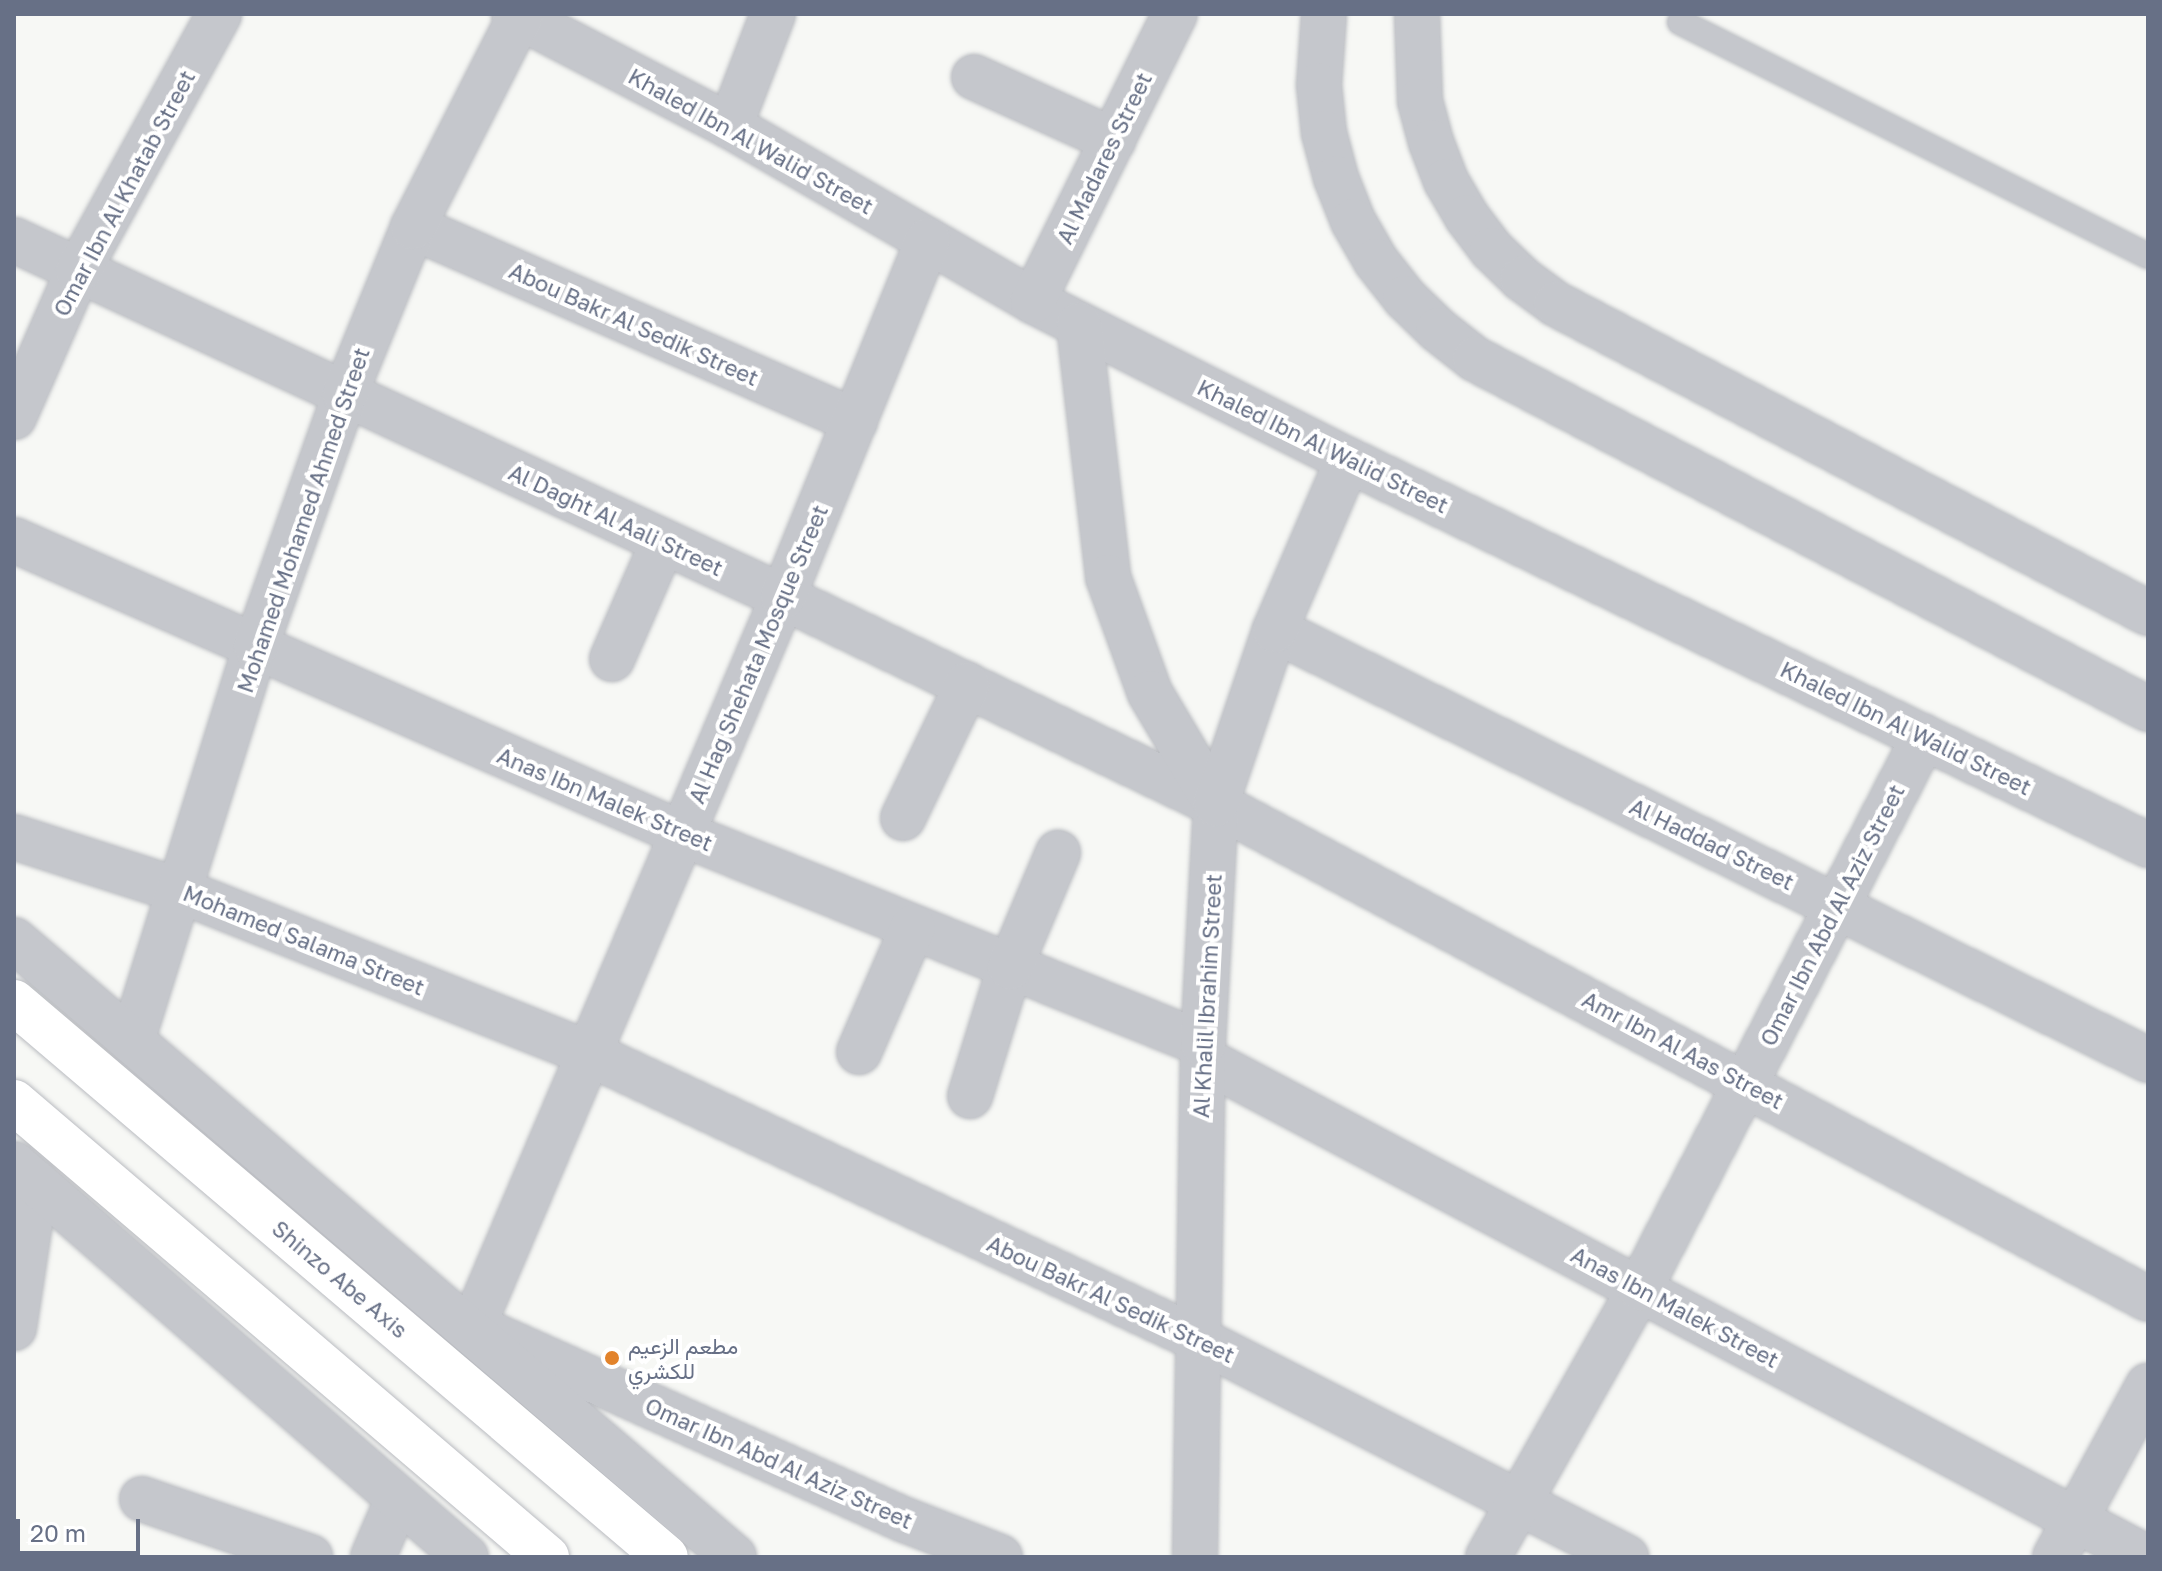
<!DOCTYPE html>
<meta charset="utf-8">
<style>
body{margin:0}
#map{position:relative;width:2162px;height:1571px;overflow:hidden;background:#f7f8f5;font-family:"Golos Text",Vazirmatn,sans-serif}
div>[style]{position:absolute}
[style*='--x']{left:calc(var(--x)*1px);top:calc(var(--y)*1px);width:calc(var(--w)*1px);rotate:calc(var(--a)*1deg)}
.roads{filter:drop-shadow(0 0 2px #babcc1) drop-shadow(0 0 2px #babcc1)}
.service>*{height:24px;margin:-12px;padding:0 12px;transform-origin:12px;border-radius:12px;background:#c5c7cc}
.minor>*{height:44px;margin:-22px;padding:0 22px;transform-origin:22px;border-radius:22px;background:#c5c7cc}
.tertiary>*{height:44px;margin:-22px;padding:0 22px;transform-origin:22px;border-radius:22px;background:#c5c7cc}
.primary>*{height:44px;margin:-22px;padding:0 22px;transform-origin:22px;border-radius:22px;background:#fff}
.dots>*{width:22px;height:22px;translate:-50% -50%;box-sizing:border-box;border:4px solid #fff;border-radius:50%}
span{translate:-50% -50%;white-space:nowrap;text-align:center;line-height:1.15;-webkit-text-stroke:8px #fff;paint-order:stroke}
.street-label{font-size:22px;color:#677086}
.poi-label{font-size:22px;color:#677086}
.left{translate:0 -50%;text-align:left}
.frame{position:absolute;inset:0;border:16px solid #677086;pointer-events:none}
.scale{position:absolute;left:16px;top:1519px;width:124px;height:36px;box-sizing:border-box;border:4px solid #677086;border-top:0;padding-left:10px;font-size:24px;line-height:28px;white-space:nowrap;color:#677086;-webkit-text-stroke:6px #fff;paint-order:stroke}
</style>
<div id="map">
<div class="roads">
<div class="service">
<i style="--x:1680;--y:22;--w:523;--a:26.57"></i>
</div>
<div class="minor">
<i style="--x:514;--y:14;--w:243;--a:27.4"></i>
<i style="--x:730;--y:126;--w:350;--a:30"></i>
<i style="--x:1033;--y:301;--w:353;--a:26.8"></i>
<i style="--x:1348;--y:460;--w:888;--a:25.7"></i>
<i style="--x:974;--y:77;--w:153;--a:24.4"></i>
<i style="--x:730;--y:126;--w:120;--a:-69"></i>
<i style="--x:413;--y:227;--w:483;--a:23.7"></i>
<i style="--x:14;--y:240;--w:848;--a:24.9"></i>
<i style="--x:783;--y:597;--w:480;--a:25.6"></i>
<i style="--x:1216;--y:804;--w:1055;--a:27.97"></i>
<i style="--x:1033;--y:301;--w:320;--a:-63.7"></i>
<i style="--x:1079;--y:325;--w:254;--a:83.4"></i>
<i style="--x:1108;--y:577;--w:123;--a:70.1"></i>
<i style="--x:1150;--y:693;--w:129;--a:59.3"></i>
<i style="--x:14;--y:417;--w:159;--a:-66.3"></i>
<i style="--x:78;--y:271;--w:293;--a:-61.2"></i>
<i style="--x:14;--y:540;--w:731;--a:23.72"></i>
<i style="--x:683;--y:834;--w:561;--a:21.99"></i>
<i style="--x:1275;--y:630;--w:973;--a:26.22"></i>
<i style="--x:612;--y:659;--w:128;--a:-66.4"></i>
<i style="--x:903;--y:818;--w:148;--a:-64.3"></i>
<i style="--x:14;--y:837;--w:176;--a:17.9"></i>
<i style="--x:181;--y:891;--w:440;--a:21.7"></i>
<i style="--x:590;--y:1054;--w:669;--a:25.11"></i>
<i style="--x:1196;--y:1338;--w:483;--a:27"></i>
<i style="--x:132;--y:1041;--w:414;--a:-72.6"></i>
<i style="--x:256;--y:646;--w:267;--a:-70.5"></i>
<i style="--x:345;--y:394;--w:180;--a:-67.8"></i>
<i style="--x:413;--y:227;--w:239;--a:-63.1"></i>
<i style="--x:859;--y:1052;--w:136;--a:-66.6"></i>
<i style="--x:1203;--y:1059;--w:1066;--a:27.84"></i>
<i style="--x:970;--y:1096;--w:135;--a:-72.8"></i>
<i style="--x:1010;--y:967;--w:124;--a:-67.2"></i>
<i style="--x:473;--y:1326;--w:474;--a:24.2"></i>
<i style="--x:905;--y:1520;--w:102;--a:21.3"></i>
<i style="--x:14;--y:1328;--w:147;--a:-81.4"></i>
<i style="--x:471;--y:1331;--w:798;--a:-66.97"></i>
<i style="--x:783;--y:597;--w:385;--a:-67.9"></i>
<i style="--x:142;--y:1499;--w:178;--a:19"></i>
<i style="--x:373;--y:1557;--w:63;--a:-66.7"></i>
<i style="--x:1195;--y:1557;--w:513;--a:-89.11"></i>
<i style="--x:1203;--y:1044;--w:240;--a:-86.9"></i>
<i style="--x:1216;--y:804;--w:184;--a:-71.3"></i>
<i style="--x:1275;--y:630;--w:185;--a:-66.8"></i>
<i style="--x:1488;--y:1557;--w:309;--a:-60.5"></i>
<i style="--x:1640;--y:1288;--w:620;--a:-62.73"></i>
<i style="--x:2055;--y:1557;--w:195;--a:-61.5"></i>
</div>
<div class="tertiary">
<i style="--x:1324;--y:14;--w:71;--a:94"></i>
<i style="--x:1319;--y:85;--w:48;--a:84.1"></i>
<i style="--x:1324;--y:133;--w:47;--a:75.1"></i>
<i style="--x:1336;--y:178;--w:46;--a:68.4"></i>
<i style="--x:1353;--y:221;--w:46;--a:60.1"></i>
<i style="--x:1376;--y:261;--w:47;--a:51.9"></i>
<i style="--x:1405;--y:298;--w:46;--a:44.1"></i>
<i style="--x:1438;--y:330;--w:47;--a:38.1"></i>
<i style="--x:1475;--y:359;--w:759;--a:27.48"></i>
<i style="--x:1417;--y:14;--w:87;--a:88"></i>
<i style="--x:1420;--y:101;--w:42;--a:75"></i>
<i style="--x:1431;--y:142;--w:42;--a:69"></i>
<i style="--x:1446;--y:181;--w:42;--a:59.7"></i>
<i style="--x:1467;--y:217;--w:41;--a:52.9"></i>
<i style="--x:1492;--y:250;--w:42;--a:44"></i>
<i style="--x:1522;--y:279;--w:42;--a:36.3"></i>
<i style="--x:1556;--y:304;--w:668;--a:27.56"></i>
<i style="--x:14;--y:940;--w:948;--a:40.59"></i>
<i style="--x:14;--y:1164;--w:599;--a:41.01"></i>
</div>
<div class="primary">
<i style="--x:14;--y:1002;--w:856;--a:40.41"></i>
<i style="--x:14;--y:1102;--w:701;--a:40.49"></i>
</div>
</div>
<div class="dots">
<i style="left:612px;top:1358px;background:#e2832b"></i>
</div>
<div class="street-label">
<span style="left:751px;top:141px;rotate:29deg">Khaled Ibn Al Walid Street</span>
<span style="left:1104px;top:158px;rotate:-64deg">Al Madares Street</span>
<span style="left:124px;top:193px;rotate:-62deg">Omar Ibn Al Khatab Street</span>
<span style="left:634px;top:324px;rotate:24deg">Abou Bakr Al Sedik Street</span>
<span style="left:1323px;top:446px;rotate:26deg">Khaled Ibn Al Walid Street</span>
<span style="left:303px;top:520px;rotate:-71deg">Mohamed Mohamed Ahmed Street</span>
<span style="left:616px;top:520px;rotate:25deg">Al Daght Al Aali Street</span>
<span style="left:758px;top:654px;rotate:-67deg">Al Hag Shehata Mosque Street</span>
<span style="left:1906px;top:728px;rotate:26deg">Khaled Ibn Al Walid Street</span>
<span style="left:605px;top:799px;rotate:23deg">Anas Ibn Malek Street</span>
<span style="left:1712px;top:844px;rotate:26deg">Al Haddad Street</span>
<span style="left:1832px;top:915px;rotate:-63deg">Omar Ibn Abd Al Aziz Street</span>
<span style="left:304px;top:940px;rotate:22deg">Mohamed Salama Street</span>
<span style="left:1207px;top:996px;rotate:-87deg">Al Khalil Ibrahim Street</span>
<span style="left:1683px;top:1050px;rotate:28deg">Amr Ibn Al Aas Street</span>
<span style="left:340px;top:1279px;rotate:40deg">Shinzo Abe Axis</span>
<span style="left:1111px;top:1299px;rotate:25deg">Abou Bakr Al Sedik Street</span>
<span style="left:1675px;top:1307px;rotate:28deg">Anas Ibn Malek Street</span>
<span style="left:779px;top:1463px;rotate:24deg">Omar Ibn Abd Al Aziz Street</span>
</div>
<div class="poi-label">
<span class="left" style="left:628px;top:1358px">مطعم الزعيم<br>للكشري</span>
</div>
<div class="frame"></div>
<div class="scale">20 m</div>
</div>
